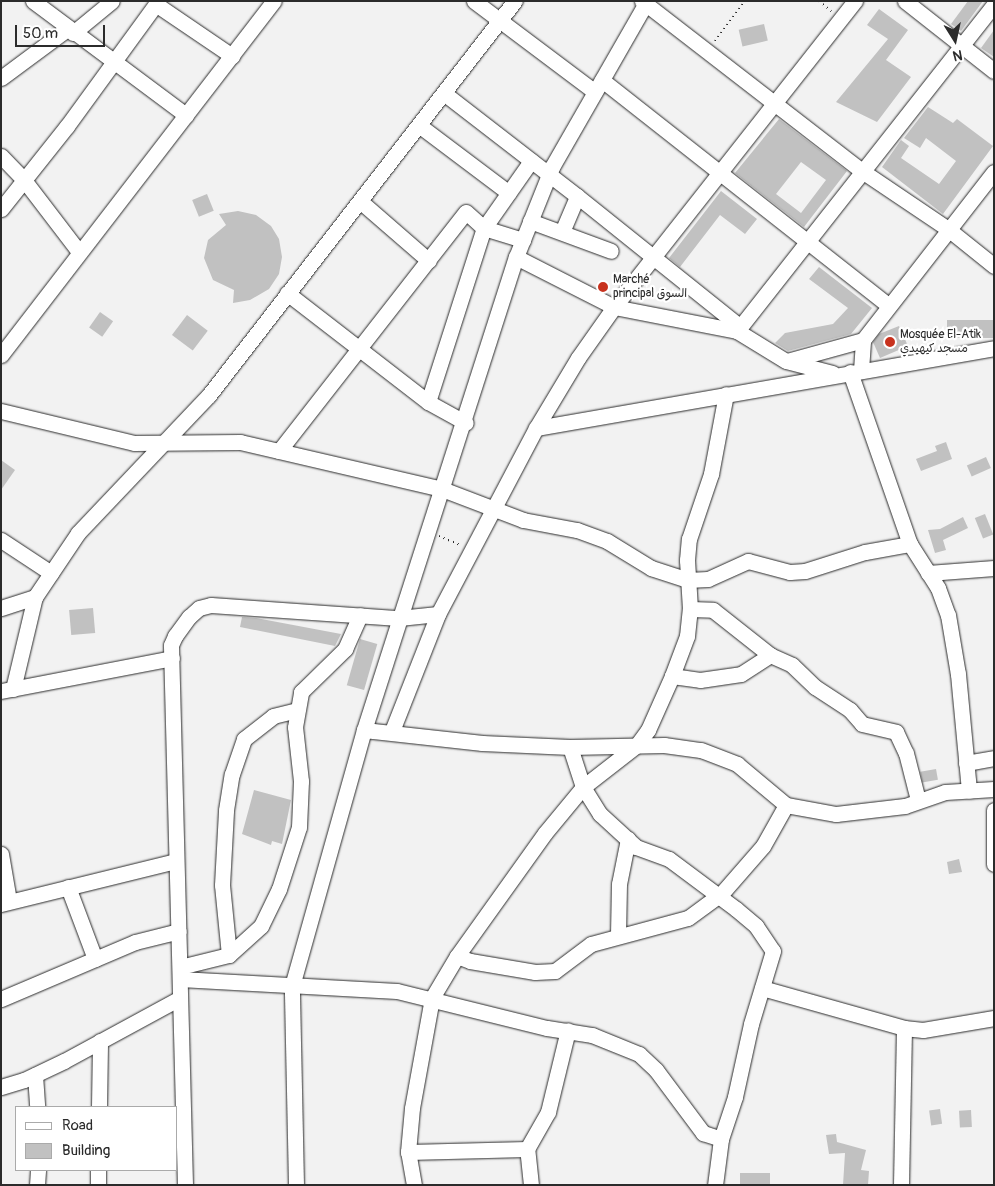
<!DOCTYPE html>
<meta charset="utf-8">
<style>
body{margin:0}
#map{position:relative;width:995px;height:1186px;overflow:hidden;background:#f2f2f2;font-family:Pangolin,"Playpen Sans Arabic",sans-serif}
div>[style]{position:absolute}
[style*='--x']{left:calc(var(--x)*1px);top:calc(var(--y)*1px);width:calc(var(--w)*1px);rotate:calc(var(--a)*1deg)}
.building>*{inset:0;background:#c1c1c1;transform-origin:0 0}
.path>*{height:2px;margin-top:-1px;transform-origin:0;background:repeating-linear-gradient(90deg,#2b2b2b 0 1px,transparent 0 5px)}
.roads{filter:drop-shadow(0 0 1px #2b2b2b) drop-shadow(0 0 1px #2b2b2b)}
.minor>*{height:15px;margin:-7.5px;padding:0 7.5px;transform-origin:7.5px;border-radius:7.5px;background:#fff}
.dots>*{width:14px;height:14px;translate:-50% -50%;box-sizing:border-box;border:2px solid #fff;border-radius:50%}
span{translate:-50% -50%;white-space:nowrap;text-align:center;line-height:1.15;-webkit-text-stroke:4.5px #fff;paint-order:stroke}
.poi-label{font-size:12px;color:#2b2b2b}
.left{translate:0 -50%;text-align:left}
.frame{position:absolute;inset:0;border:2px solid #2b2b2b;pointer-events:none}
.legend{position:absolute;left:15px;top:1106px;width:162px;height:65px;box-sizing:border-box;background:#fff;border:1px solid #aaa;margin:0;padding:6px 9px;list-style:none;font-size:15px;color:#2b2b2b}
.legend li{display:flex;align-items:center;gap:10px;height:25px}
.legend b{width:25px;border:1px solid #aaa}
.north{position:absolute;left:930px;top:15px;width:50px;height:50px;-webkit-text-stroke:4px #fff;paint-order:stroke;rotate:170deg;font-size:14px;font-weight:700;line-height:20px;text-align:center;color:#2b2b2b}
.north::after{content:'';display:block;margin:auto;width:18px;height:22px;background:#2b2b2b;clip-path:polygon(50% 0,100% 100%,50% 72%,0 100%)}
.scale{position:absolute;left:15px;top:25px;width:90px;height:22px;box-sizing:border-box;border:2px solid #2b2b2b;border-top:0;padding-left:6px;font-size:15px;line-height:18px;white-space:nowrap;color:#2b2b2b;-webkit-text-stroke:4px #fff;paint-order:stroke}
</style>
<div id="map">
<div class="building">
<i style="clip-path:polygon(968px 1px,983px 1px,961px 31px,951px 24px)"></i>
<i style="clip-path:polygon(879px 9px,908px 30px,886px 60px,911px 77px,877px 122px,836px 102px,888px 39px,867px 25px)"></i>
<i style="left:764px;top:24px;width:17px;height:26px;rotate:77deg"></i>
<i style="clip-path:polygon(994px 30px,994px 57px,981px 48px)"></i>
<i style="clip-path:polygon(928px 107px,953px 123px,957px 119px,993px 146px,943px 214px,882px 167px,901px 140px,909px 146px,901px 158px,939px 184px,956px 161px,926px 138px,920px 148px,904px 138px)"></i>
<i style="clip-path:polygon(evenodd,779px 119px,847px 171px,804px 227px,735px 173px,779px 119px,801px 162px,826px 180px,801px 213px,776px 194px,801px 162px)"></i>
<i style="clip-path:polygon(721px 191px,757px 219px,745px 234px,720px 215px,680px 267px,669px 258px)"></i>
<i style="left:207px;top:194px;width:18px;height:16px;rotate:68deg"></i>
<i style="clip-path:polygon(238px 211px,256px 215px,271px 226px,279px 239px,282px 257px,279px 274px,269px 289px,250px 300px,233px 303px,234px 290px,213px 280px,204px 258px,208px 240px,226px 225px,219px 214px)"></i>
<i style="clip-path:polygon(819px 267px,872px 308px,851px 334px,788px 351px,775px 343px,785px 333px,833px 324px,848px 308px,809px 279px)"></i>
<i style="left:100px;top:312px;width:16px;height:19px;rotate:35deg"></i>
<i style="left:187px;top:315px;width:26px;height:25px;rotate:37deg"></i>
<i style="left:994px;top:320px;width:18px;height:47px;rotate:90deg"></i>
<i style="clip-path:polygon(899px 326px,908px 346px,880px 358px,873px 342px,879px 334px)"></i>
<i style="clip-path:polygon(946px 442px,952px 459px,921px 471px,916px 459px,937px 451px,935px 446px)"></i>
<i style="left:986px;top:457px;width:12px;height:21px;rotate:66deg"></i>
<i style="clip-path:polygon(1px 460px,15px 470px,1px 490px)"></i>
<i style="left:985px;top:514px;width:22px;height:11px;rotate:68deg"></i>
<i style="clip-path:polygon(963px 517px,968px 528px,943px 540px,946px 550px,935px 553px,928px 530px,940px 529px)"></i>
<i style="left:93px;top:608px;width:25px;height:24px;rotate:85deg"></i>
<i style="clip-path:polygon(242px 617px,256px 618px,341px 634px,335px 646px,240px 627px)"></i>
<i style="left:360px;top:639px;width:18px;height:48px;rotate:16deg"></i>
<i style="left:936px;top:769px;width:11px;height:16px;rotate:80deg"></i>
<i style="clip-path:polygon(254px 790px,291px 800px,282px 844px,272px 841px,271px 845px,242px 834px)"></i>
<i style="clip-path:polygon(959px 859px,962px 872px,949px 874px,947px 862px)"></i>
<i style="left:940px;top:1109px;width:15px;height:11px;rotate:82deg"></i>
<i style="left:971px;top:1110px;width:17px;height:12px;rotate:87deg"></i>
<i style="clip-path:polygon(836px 1134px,837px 1142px,866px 1150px,861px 1170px,869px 1171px,868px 1185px,843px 1185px,845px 1153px,829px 1154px,826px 1135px)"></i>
<i style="left:770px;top:1173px;width:12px;height:30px;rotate:90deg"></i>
</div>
<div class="path">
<i style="--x:819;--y:1;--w:16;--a:40"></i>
<i style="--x:715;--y:41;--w:50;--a:-53.1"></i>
<i style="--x:439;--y:536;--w:23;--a:23"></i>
</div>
<div class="roads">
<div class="minor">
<i style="--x:33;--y:1;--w:191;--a:36.7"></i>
<i style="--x:474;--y:1;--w:151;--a:36.9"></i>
<i style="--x:642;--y:1;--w:278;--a:37.7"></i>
<i style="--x:862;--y:171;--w:104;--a:34"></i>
<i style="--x:948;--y:229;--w:59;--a:38.8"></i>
<i style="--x:905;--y:1;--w:113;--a:38.2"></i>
<i style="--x:157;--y:5;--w:91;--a:34.2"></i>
<i style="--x:73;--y:33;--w:50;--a:-39.4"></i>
<i style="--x:1;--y:78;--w:82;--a:-36.6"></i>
<i style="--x:602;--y:80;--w:365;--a:38.2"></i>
<i style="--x:445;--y:94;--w:167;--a:37.7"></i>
<i style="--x:420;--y:126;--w:111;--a:37"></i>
<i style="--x:1;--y:156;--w:33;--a:46"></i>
<i style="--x:24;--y:180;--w:91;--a:52.6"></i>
<i style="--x:360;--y:201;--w:91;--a:41"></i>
<i style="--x:1;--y:209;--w:106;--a:-51.5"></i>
<i style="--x:67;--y:126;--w:155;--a:-53.9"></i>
<i style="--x:530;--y:221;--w:86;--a:20.3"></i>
<i style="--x:562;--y:232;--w:39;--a:-67"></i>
<i style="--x:577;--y:196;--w:208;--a:38.7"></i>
<i style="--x:516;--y:257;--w:110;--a:27"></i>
<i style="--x:614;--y:307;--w:125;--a:11"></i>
<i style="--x:737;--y:331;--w:57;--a:31.5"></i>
<i style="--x:786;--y:361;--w:48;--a:14.6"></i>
<i style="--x:287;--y:293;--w:178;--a:37.7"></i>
<i style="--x:428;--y:402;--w:43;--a:28.9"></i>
<i style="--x:737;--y:331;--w:416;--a:-51.8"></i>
<i style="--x:1;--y:355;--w:447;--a:-52.4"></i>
<i style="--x:787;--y:361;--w:79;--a:-15.4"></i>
<i style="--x:861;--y:370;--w:30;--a:-86"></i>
<i style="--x:863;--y:340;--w:213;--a:-52.1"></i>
<i style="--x:850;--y:372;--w:182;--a:70.8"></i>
<i style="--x:910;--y:544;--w:52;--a:57.5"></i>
<i style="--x:938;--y:588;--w:29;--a:70"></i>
<i style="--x:948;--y:615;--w:60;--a:80.4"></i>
<i style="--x:958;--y:674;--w:117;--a:84.6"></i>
<i style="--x:428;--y:402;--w:183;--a:-72.2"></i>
<i style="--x:484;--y:228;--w:82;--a:-55"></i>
<i style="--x:1;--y:411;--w:137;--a:13.5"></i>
<i style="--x:134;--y:443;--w:106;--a:-0.5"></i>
<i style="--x:240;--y:442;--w:207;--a:13.1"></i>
<i style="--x:442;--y:489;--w:87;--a:20.9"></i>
<i style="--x:523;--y:520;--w:55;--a:10.5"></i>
<i style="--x:577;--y:530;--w:32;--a:20"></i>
<i style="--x:607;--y:541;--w:52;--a:31.5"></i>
<i style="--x:651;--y:568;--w:38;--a:18"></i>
<i style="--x:687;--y:580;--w:21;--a:-3"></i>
<i style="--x:708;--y:579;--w:44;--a:-24.2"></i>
<i style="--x:748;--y:561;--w:43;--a:14.7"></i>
<i style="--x:790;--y:572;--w:15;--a:-4"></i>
<i style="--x:805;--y:571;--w:63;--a:-17.6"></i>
<i style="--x:865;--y:552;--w:46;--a:-10.1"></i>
<i style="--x:536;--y:428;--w:465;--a:-9.9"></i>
<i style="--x:279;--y:451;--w:303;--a:-52"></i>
<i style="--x:466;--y:212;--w:24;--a:42"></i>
<i style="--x:484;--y:228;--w:41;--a:17.1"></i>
<i style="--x:1;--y:540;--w:60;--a:33.4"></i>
<i style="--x:928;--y:573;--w:66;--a:-4.3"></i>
<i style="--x:1;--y:608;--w:36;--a:-18"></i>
<i style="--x:690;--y:609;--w:23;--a:2"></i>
<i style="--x:713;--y:610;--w:73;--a:38.3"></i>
<i style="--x:770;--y:655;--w:24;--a:24"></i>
<i style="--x:792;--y:665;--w:32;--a:44"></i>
<i style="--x:815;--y:687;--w:42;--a:33.3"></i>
<i style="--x:850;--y:710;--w:18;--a:49"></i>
<i style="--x:862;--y:724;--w:35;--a:13"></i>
<i style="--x:896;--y:732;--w:23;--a:65"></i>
<i style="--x:906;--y:753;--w:49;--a:75.7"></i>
<i style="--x:672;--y:676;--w:28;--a:8"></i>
<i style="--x:700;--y:680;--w:41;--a:-8.3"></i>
<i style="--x:741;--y:674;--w:35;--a:-33"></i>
<i style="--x:13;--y:689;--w:95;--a:-76.6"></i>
<i style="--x:35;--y:597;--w:77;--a:-56.1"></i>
<i style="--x:78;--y:533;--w:190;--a:-46.5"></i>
<i style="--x:209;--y:395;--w:499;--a:-52.2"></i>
<i style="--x:1;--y:691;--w:174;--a:-10.9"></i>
<i style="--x:364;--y:730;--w:119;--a:6.3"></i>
<i style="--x:482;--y:743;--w:88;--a:2.6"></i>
<i style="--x:570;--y:747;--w:94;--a:-1.2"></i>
<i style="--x:664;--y:745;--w:37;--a:8"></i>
<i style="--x:701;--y:750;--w:39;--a:21"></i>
<i style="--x:737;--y:764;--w:64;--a:39.9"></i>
<i style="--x:786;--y:805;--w:51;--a:10.2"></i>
<i style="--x:836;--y:814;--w:69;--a:-6.6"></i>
<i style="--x:905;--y:806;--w:42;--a:-19.3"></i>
<i style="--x:945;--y:792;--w:49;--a:-3.5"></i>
<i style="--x:392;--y:731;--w:126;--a:-68.5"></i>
<i style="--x:570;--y:747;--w:42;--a:72"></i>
<i style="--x:583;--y:787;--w:32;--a:58"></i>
<i style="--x:600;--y:814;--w:49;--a:42.5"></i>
<i style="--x:636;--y:847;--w:35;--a:20"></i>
<i style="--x:669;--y:859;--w:84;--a:36.7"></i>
<i style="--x:736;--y:909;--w:26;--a:40"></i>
<i style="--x:756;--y:926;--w:30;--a:56"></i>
<i style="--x:773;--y:951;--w:76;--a:106.8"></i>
<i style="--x:751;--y:1024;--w:75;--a:102.4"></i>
<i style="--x:735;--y:1097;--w:44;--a:108.4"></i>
<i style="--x:721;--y:1139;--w:46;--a:97.4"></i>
<i style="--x:966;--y:763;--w:28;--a:-10"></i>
<i style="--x:994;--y:810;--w:54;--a:90"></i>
<i style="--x:1;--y:854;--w:48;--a:80.3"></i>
<i style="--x:68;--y:887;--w:77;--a:69.4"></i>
<i style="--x:1;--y:904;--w:180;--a:-13.8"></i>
<i style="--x:618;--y:935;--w:51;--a:-88.9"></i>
<i style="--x:619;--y:884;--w:46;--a:-78.7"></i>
<i style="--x:229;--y:955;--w:70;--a:-95.7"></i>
<i style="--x:222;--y:885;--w:75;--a:-86.9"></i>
<i style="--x:226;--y:810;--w:36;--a:-81"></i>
<i style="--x:232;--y:774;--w:37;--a:-71"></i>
<i style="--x:244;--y:739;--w:37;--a:-38"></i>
<i style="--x:273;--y:716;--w:25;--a:-14"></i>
<i style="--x:457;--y:956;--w:14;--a:21"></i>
<i style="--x:470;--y:961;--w:66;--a:9.6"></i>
<i style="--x:535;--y:972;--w:20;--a:-3"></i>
<i style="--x:555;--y:971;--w:45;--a:-36.9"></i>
<i style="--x:591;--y:944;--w:100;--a:-15"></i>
<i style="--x:688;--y:918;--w:42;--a:-36.3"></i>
<i style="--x:722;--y:893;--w:62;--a:-48.9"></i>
<i style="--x:763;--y:846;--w:47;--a:-60.7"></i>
<i style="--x:180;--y:967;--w:50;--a:-13.8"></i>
<i style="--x:229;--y:955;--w:43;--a:-42.2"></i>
<i style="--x:261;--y:926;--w:41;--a:-64.1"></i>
<i style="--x:279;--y:889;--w:65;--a:-72.1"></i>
<i style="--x:299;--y:827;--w:46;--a:-87.5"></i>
<i style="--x:301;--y:781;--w:54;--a:-96.3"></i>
<i style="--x:295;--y:727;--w:36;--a:-80"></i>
<i style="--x:301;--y:692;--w:62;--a:-44.3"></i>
<i style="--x:345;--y:649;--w:37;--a:-66"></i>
<i style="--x:180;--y:979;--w:217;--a:3.2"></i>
<i style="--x:397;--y:991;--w:154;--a:13.9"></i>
<i style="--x:547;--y:1028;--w:46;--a:8.8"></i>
<i style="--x:592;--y:1035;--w:51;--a:22"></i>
<i style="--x:639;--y:1054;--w:23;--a:43"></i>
<i style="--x:656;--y:1070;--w:79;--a:53.3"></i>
<i style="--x:703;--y:1133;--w:19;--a:18"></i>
<i style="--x:762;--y:988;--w:148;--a:15.7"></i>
<i style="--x:904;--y:1028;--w:19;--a:6"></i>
<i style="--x:923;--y:1030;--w:72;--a:-9.6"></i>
<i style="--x:1;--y:999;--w:146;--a:-23"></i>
<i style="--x:135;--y:942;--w:45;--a:-14"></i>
<i style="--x:35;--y:1075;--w:32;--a:86"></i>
<i style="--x:1;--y:1087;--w:24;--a:-17"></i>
<i style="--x:24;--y:1080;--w:44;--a:-25.4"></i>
<i style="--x:64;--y:1061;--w:132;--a:-28.5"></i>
<i style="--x:99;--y:1107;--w:66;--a:-89.1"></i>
<i style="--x:408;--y:1152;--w:119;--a:-1.4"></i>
<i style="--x:37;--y:1185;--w:15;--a:-86"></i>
<i style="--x:98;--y:1185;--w:15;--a:-90"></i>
<i style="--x:185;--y:1185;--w:540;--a:-91.49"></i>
<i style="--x:171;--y:645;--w:10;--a:-66"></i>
<i style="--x:175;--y:636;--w:24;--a:-54"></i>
<i style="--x:189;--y:617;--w:13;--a:-42"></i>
<i style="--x:199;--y:608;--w:12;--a:-14"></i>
<i style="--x:211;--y:605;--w:188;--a:4"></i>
<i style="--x:399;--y:618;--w:39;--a:-6"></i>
<i style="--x:438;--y:614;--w:210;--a:-62.2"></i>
<i style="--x:536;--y:428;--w:82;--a:-59"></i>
<i style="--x:578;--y:358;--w:62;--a:-54.8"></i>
<i style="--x:614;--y:307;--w:390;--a:-51.8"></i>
<i style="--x:296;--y:1185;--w:199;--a:-91.2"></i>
<i style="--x:292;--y:986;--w:266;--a:-74.3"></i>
<i style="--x:364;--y:730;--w:497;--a:-72.2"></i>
<i style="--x:516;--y:257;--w:97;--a:-68.2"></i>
<i style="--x:552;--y:167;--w:191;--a:-60.2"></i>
<i style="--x:414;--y:1185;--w:34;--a:-100"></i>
<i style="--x:408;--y:1152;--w:44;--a:-84.8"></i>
<i style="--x:412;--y:1108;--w:112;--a:-79.7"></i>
<i style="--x:432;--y:998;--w:49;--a:-59.2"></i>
<i style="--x:457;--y:956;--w:151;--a:-54.4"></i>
<i style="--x:545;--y:833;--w:60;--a:-50.4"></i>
<i style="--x:583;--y:787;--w:68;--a:-37.9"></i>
<i style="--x:637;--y:745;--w:19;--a:-54"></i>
<i style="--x:648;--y:730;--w:59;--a:-66"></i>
<i style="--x:672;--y:676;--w:43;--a:-69.4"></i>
<i style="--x:687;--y:636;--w:27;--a:-84"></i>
<i style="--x:690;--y:609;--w:49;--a:-93.5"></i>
<i style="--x:687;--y:560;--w:21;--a:-85"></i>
<i style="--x:689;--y:539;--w:69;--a:-71.3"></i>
<i style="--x:711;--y:474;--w:81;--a:-79.4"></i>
<i style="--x:531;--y:1185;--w:36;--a:-96"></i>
<i style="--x:527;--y:1149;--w:43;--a:-60.4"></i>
<i style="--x:548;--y:1112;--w:84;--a:-76.3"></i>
<i style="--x:901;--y:1185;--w:157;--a:-88.9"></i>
</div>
</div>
<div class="dots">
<i style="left:603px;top:287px;background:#c8321e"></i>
<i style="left:890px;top:342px;background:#c8321e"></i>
</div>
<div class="poi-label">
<span class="left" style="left:613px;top:287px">Marché<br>principal السوق</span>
<span class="left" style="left:900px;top:342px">Mosquée El-Atik<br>مسجد كيهيدي</span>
</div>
<div class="frame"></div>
<ul class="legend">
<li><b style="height:6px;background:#fff"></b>Road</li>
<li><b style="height:14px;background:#c1c1c1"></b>Building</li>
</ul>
<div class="north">N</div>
<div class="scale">50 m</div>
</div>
